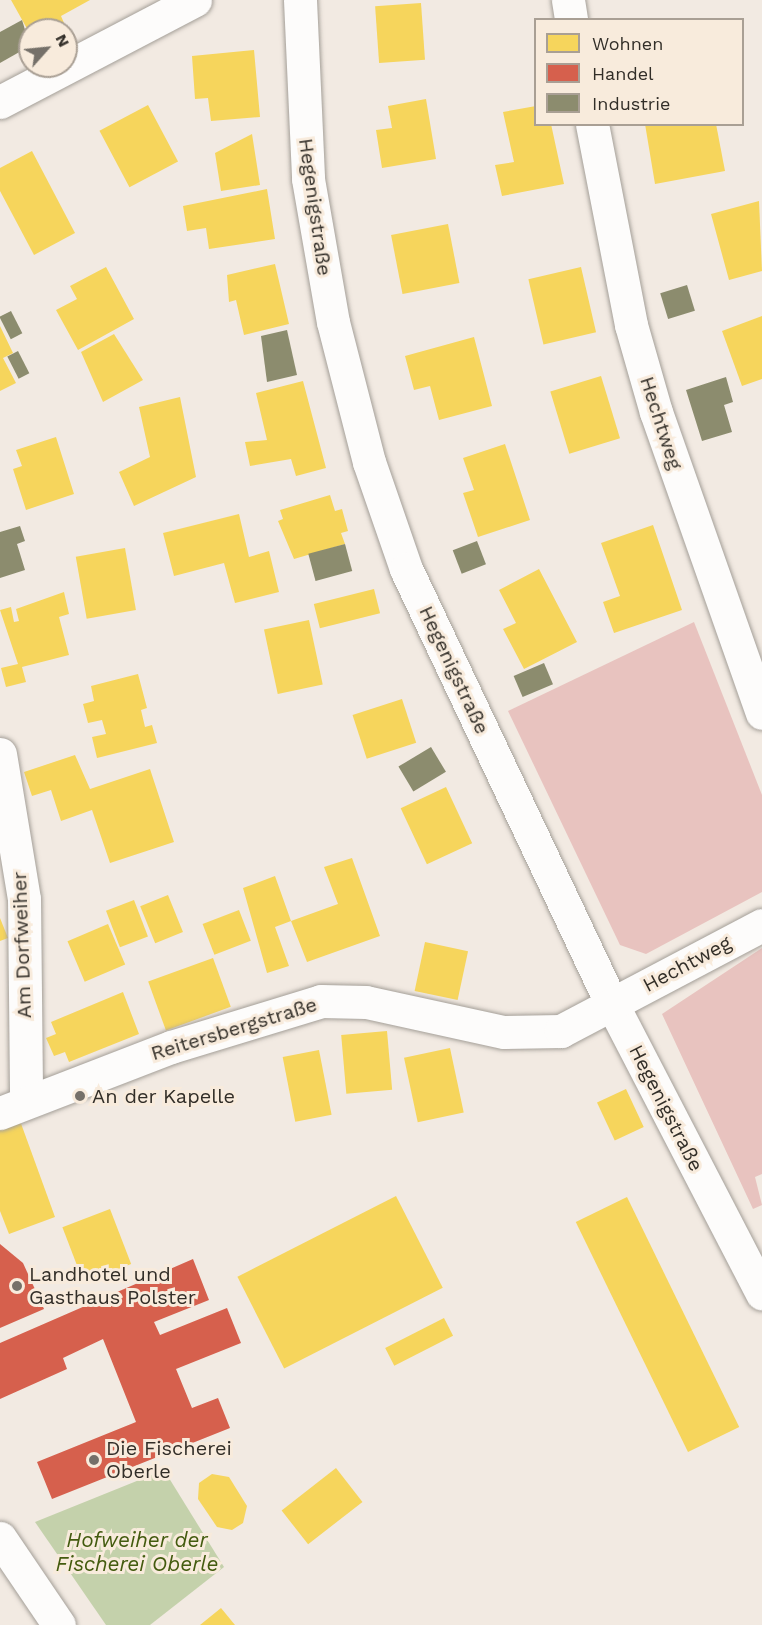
<!DOCTYPE html>
<meta charset="utf-8">
<style>
body{margin:0}
#map{position:relative;width:762px;height:1625px;overflow:hidden;background:#f2eae2;font-family:"Work Sans",sans-serif}
div>[style]{position:absolute}
[style*='--x']{left:calc(var(--x)*1px);top:calc(var(--y)*1px);width:calc(var(--w)*1px);rotate:calc(var(--a)*1deg)}
.forest>*{inset:0;background:#e8c3bf}
.water>*{inset:0;background:#c4d1ab}
.homes>*{inset:0;background:#f6d55c;transform-origin:0 0}
.shops>*{inset:0;background:#d6604d}
.industry>*{inset:0;background:#8c8c6e;transform-origin:0 0}
.roads{filter:drop-shadow(0 0 2px #a49f98) drop-shadow(0 0 2px #a49f98)}
.minor>*{height:33px;margin:-16.5px;padding:0 16.5px;transform-origin:16.5px;border-radius:16.5px;background:#fdfcfb}
.dots>*{width:16px;height:16px;translate:-50% -50%;box-sizing:border-box;border:3px solid #f8ebdc;border-radius:50%}
span{translate:-50% -50%;white-space:nowrap;text-align:center;line-height:1.15;-webkit-text-stroke:6px #f8ebdc;paint-order:stroke}
.street-label{font-size:20px;color:#322e28}
.poi-label{font-size:20px;color:#322e28}
.left{translate:0 -50%;text-align:left}
.water-label{font-size:21px;color:#435b0f;font-style:italic}
.legend{position:absolute;left:534px;top:18px;width:210px;height:108px;box-sizing:border-box;background:#f8ebdc;border:2px solid #a99f94;margin:0;padding:8px 10px;list-style:none;font-size:18px;color:#322e28}
.legend li{display:flex;align-items:center;gap:12px;height:30px}
.legend b{width:30px;border:2px solid #a99f94}
.north{position:absolute;left:18px;top:18px;width:60px;height:60px;box-sizing:border-box;background:#f8ebdc;border:2px solid #a99f94;border-radius:50%;rotate:63deg;font-size:16px;font-weight:700;line-height:24px;text-align:center;color:#322e28}
.north::after{content:'';display:block;margin:auto;width:21px;height:27px;background:#757069;clip-path:polygon(50% 0,100% 100%,50% 72%,0 100%)}
</style>
<div id="map">
<div class="forest">
<i style="clip-path:polygon(694px 622px,762px 795px,762px 892px,646px 954px,620px 945px,508px 711px)"></i>
<i style="clip-path:polygon(762px 948px,762px 1174px,755px 1177px,762px 1205px,753px 1209px,662px 1014px)"></i>
</div>
<div class="water">
<i style="clip-path:polygon(164px 1470px,224px 1567px,150px 1625px,106px 1625px,35px 1522px)"></i>
</div>
<div class="homes">
<i style="clip-path:polygon(11px 0,90px 0,61px 16px,64px 23px,30px 34px)"></i>
<i style="left:421px;top:3px;width:57px;height:46px;rotate:86deg"></i>
<i style="clip-path:polygon(254px 50px,260px 117px,211px 121px,208px 98px,195px 99px,192px 56px)"></i>
<i style="clip-path:polygon(426px 99px,436px 159px,382px 168px,376px 130px,392px 128px,388px 106px)"></i>
<i style="left:148px;top:105px;width:64px;height:55px;rotate:62deg"></i>
<i style="clip-path:polygon(536px 106px,536px 124px,551px 124px,564px 184px,502px 196px,495px 165px,514px 162px,503px 112px)"></i>
<i style="clip-path:polygon(645px 124px,716px 124px,725px 171px,655px 184px)"></i>
<i style="clip-path:polygon(252px 134px,260px 185px,221px 191px,215px 153px)"></i>
<i style="clip-path:polygon(32px 151px,75px 233px,34px 255px,0 191px,0 168px)"></i>
<i style="clip-path:polygon(267px 189px,275px 239px,209px 249px,206px 228px,187px 231px,183px 206px)"></i>
<i style="clip-path:polygon(759px 201px,762px 271px,729px 280px,711px 214px)"></i>
<i style="left:448px;top:224px;width:60px;height:58px;rotate:79deg"></i>
<i style="clip-path:polygon(275px 264px,289px 324px,244px 335px,236px 300px,229px 302px,227px 275px)"></i>
<i style="clip-path:polygon(106px 267px,134px 319px,78px 350px,56px 310px,77px 299px,70px 286px)"></i>
<i style="left:581px;top:267px;width:67px;height:54px;rotate:77deg"></i>
<i style="clip-path:polygon(762px 316px,762px 379px,742px 386px,722px 331px)"></i>
<i style="clip-path:polygon(0 326px,13px 353px,3px 358px,16px 383px,0 391px)"></i>
<i style="clip-path:polygon(114px 334px,143px 380px,103px 402px,81px 352px)"></i>
<i style="clip-path:polygon(474px 337px,492px 406px,439px 420px,430px 386px,414px 390px,405px 356px)"></i>
<i style="left:601px;top:376px;width:65px;height:53px;rotate:73deg"></i>
<i style="clip-path:polygon(303px 381px,326px 468px,296px 476px,291px 459px,250px 466px,245px 442px,267px 440px,256px 393px)"></i>
<i style="clip-path:polygon(180px 397px,196px 477px,134px 506px,119px 472px,150px 457px,139px 407px)"></i>
<i style="clip-path:polygon(56px 437px,74px 494px,26px 510px,13px 469px,22px 466px,16px 450px)"></i>
<i style="clip-path:polygon(505px 444px,530px 520px,478px 537px,463px 493px,474px 490px,463px 458px)"></i>
<i style="clip-path:polygon(330px 495px,335px 511px,342px 509px,348px 531px,341px 533px,345px 544px,294px 559px,278px 521px,283px 519px,280px 510px)"></i>
<i style="clip-path:polygon(239px 514px,249px 557px,269px 551px,279px 592px,235px 603px,224px 563px,174px 576px,163px 533px)"></i>
<i style="clip-path:polygon(653px 525px,682px 610px,614px 633px,603px 602px,620px 596px,601px 543px)"></i>
<i style="left:125px;top:548px;width:63px;height:50px;rotate:80deg"></i>
<i style="clip-path:polygon(539px 569px,577px 642px,524px 669px,503px 629px,516px 623px,499px 590px)"></i>
<i style="left:374px;top:589px;width:25px;height:62px;rotate:76deg"></i>
<i style="clip-path:polygon(64px 592px,69px 614px,59px 617px,69px 655px,22px 667px,26px 682px,6px 687px,1px 668px,18px 664px,0 610px,11px 607px,14px 622px,19px 621px,16px 609px)"></i>
<i style="left:309px;top:620px;width:66px;height:46px;rotate:78deg"></i>
<i style="clip-path:polygon(138px 674px,147px 708px,141px 710px,145px 727px,152px 725px,157px 743px,97px 758px,92px 737px,106px 734px,102px 720px,88px 723px,83px 704px,94px 701px,91px 686px)"></i>
<i style="left:402px;top:699px;width:46px;height:52px;rotate:72deg"></i>
<i style="clip-path:polygon(75px 755px,90px 789px,150px 769px,174px 842px,110px 863px,92px 810px,61px 821px,51px 790px,32px 796px,24px 772px)"></i>
<i style="left:446px;top:787px;width:62px;height:50px;rotate:65deg"></i>
<i style="clip-path:polygon(352px 858px,380px 936px,307px 962px,291px 921px,338px 904px,324px 867px)"></i>
<i style="clip-path:polygon(275px 876px,291px 921px,275px 927px,289px 966px,267px 973px,243px 888px)"></i>
<i style="left:168px;top:895px;width:40px;height:30px;rotate:68deg"></i>
<i style="left:134px;top:900px;width:39px;height:30px;rotate:69deg"></i>
<i style="left:239px;top:910px;width:33px;height:39px;rotate:69deg"></i>
<i style="clip-path:polygon(0 918px,8px 938px,0 941px)"></i>
<i style="left:108px;top:924px;width:44px;height:44px;rotate:67deg"></i>
<i style="left:425px;top:942px;width:44px;height:50px;rotate:12deg"></i>
<i style="left:213px;top:958px;width:52px;height:69px;rotate:70deg"></i>
<i style="clip-path:polygon(123px 992px,139px 1034px,69px 1062px,65px 1052px,54px 1056px,46px 1038px,56px 1034px,51px 1022px)"></i>
<i style="left:387px;top:1031px;width:59px;height:46px;rotate:85deg"></i>
<i style="left:450px;top:1048px;width:66px;height:47px;rotate:78deg"></i>
<i style="left:319px;top:1050px;width:66px;height:37px;rotate:79deg"></i>
<i style="left:626px;top:1089px;width:42px;height:32px;rotate:65deg"></i>
<i style="clip-path:polygon(19px 1118px,55px 1217px,9px 1234px,0 1211px,0 1125px)"></i>
<i style="left:396px;top:1196px;width:103px;height:178px;rotate:63deg"></i>
<i style="left:627px;top:1197px;width:256px;height:57px;rotate:64deg"></i>
<i style="left:110px;top:1209px;width:59px;height:51px;rotate:69deg"></i>
<i style="left:444px;top:1318px;width:20px;height:66px;rotate:63deg"></i>
<i style="left:336px;top:1468px;width:43px;height:69px;rotate:52deg"></i>
<i style="clip-path:polygon(212px 1474px,229px 1477px,247px 1506px,243px 1523px,232px 1530px,217px 1527px,198px 1499px,199px 1483px)"></i>
<i style="clip-path:polygon(221px 1608px,235px 1625px,200px 1625px)"></i>
</div>
<div class="shops">
<i style="clip-path:polygon(0 1244px,23px 1263px,44px 1309px,0 1328px)"></i>
<i style="clip-path:polygon(193px 1259px,209px 1300px,154px 1322px,160px 1335px,227px 1308px,241px 1343px,176px 1369px,192px 1408px,218px 1398px,230px 1428px,52px 1499px,37px 1462px,136px 1422px,103px 1339px,63px 1358px,67px 1369px,0 1399px,0 1343px)"></i>
</div>
<div class="industry">
<i style="clip-path:polygon(22px 20px,30px 46px,0 63px,0 32px)"></i>
<i style="left:687px;top:285px;width:27px;height:28px;rotate:73deg"></i>
<i style="left:11px;top:311px;width:25px;height:13px;rotate:63deg"></i>
<i style="clip-path:polygon(287px 330px,297px 375px,267px 382px,261px 336px)"></i>
<i style="left:18px;top:351px;width:25px;height:12px;rotate:63deg"></i>
<i style="clip-path:polygon(726px 377px,733px 402px,724px 405px,732px 432px,702px 441px,686px 390px)"></i>
<i style="clip-path:polygon(20px 526px,25px 541px,17px 544px,25px 570px,0 578px,0 532px)"></i>
<i style="left:477px;top:541px;width:25px;height:26px;rotate:69deg"></i>
<i style="left:345px;top:544px;width:28px;height:38px;rotate:75deg"></i>
<i style="left:544px;top:663px;width:23px;height:33px;rotate:67deg"></i>
<i style="left:431px;top:747px;width:29px;height:38px;rotate:59deg"></i>
</div>
<div class="roads">
<div class="minor">
<i style="--x:300;--y:0;--w:179;--a:87.4"></i>
<i style="--x:308;--y:179;--w:145;--a:80.1"></i>
<i style="--x:333;--y:322;--w:145;--a:75.6"></i>
<i style="--x:369;--y:462;--w:113;--a:70.9"></i>
<i style="--x:406;--y:569;--w:481;--a:64.7"></i>
<i style="--x:612;--y:1004;--w:326;--a:62.6"></i>
<i style="--x:568;--y:0;--w:20;--a:81"></i>
<i style="--x:0;--y:102;--w:220;--a:-27.6"></i>
<i style="--x:592;--y:124;--w:205;--a:79"></i>
<i style="--x:631;--y:325;--w:91;--a:74"></i>
<i style="--x:656;--y:412;--w:319;--a:70.6"></i>
<i style="--x:0;--y:754;--w:147;--a:80.6"></i>
<i style="--x:24;--y:899;--w:203;--a:89.4"></i>
<i style="--x:0;--y:1113;--w:183;--a:-21.1"></i>
<i style="--x:171;--y:1047;--w:157;--a:-17"></i>
<i style="--x:321;--y:1001;--w:45;--a:1.3"></i>
<i style="--x:366;--y:1002;--w:141;--a:12.3"></i>
<i style="--x:504;--y:1032;--w:57;--a:-1"></i>
<i style="--x:561;--y:1031;--w:227;--a:-27.8"></i>
<i style="--x:0;--y:1538;--w:105;--a:55.9"></i>
</div>
</div>
<div class="dots">
<i style="left:80px;top:1096px;background:#757069"></i>
<i style="left:17px;top:1286px;background:#757069"></i>
<i style="left:94px;top:1460px;background:#757069"></i>
</div>
<div class="street-label">
<span style="left:315px;top:207px;rotate:82deg">Hegenigstraße</span>
<span style="left:661px;top:423px;rotate:72deg">Hechtweg</span>
<span style="left:454px;top:670px;rotate:65deg">Hegenigstraße</span>
<span style="left:22px;top:945px;rotate:-92deg">Am Dorfweiher</span>
<span style="left:687px;top:964px;rotate:-28deg">Hechtweg</span>
<span style="left:234px;top:1029px;rotate:-17deg">Reitersbergstraße</span>
<span style="left:666px;top:1108px;rotate:63deg">Hegenigstraße</span>
</div>
<div class="poi-label">
<span class="left" style="left:92px;top:1096px">An der Kapelle</span>
<span class="left" style="left:29px;top:1286px">Landhotel und<br>Gasthaus Polster</span>
<span class="left" style="left:106px;top:1460px">Die Fischerei<br>Oberle</span>
</div>
<div class="water-label">
<span style="left:137px;top:1552px">Hofweiher der<br>Fischerei Oberle</span>
</div>
<ul class="legend">
<li><b style="height:16px;background:#f6d55c"></b>Wohnen</li>
<li><b style="height:16px;background:#d6604d"></b>Handel</li>
<li><b style="height:16px;background:#8c8c6e"></b>Industrie</li>
</ul>
<div class="north">N</div>
</div>
